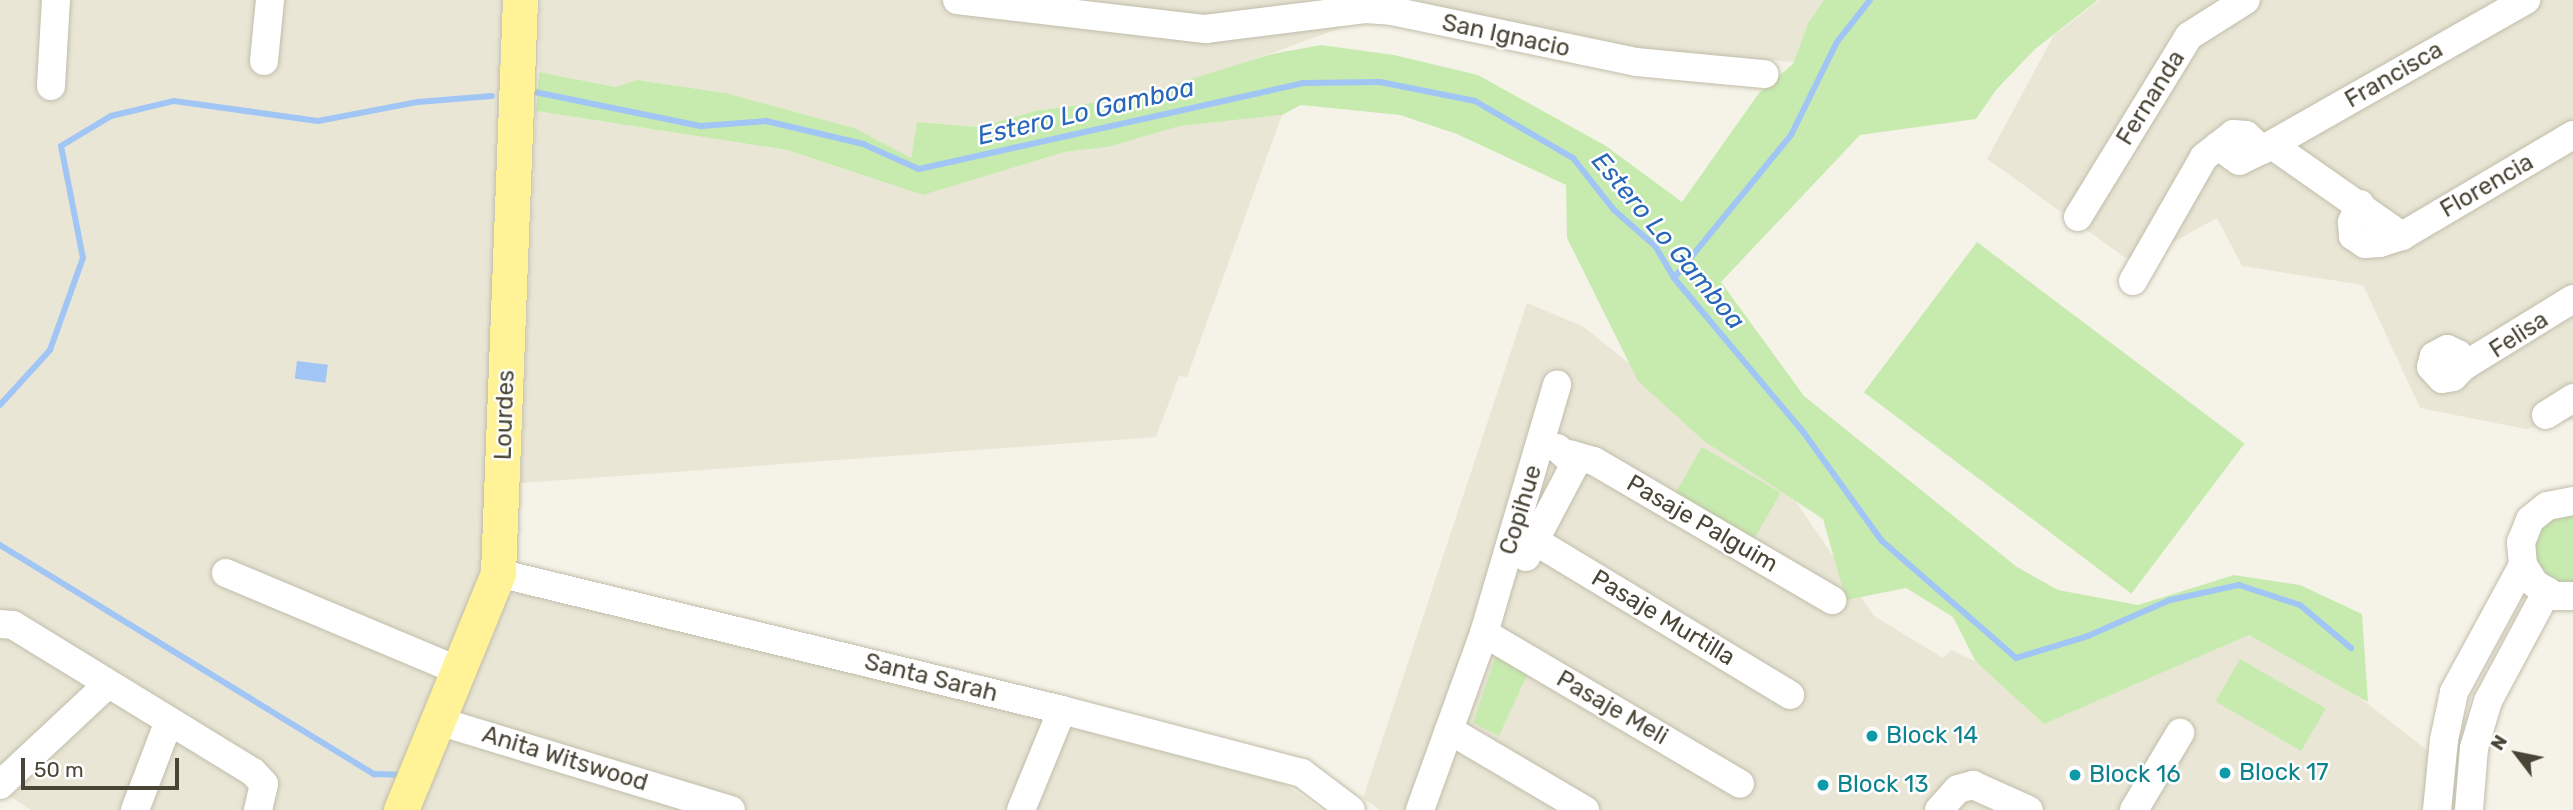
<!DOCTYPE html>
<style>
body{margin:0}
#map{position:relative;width:2573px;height:810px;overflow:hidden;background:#f5f3e8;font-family:Rubik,sans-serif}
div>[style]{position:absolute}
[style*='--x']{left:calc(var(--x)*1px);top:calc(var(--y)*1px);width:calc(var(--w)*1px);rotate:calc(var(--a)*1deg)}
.residential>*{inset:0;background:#e9e6d6}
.green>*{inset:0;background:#c7ebaf;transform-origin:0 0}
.water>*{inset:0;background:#a1c6f5;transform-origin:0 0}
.stream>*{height:6px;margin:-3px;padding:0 3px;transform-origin:3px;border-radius:3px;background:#a1c6f5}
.roads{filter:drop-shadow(0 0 2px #c1bdaa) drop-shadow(0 0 2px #c1bdaa)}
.minor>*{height:28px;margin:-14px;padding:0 14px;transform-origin:14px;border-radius:14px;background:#fff}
.major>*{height:35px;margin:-17.5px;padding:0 17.5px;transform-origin:17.5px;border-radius:17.5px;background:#fff297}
.dots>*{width:19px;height:19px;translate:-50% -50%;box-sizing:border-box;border:4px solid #fff;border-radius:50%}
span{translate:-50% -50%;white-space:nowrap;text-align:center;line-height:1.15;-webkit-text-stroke:5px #fff;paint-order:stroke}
.street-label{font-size:24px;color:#494536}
.culture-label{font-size:24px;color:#0d838f}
.left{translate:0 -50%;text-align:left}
.water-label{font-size:26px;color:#2866bc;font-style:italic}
.north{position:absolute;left:2482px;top:719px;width:70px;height:70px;-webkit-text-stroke:5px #fff;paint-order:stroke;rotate:302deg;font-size:19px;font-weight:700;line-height:28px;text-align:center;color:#494536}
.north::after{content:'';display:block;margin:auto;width:24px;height:32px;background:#494536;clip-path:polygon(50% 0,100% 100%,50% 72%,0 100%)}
.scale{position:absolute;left:21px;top:758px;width:158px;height:32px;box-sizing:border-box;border:4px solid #494536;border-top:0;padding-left:9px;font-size:21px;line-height:24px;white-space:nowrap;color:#494536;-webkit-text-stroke:5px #fff;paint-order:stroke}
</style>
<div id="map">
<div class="residential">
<i style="clip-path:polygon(0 0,502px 0,482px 561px,473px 605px,384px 810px,31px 810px,0 790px)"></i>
<i style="clip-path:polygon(540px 0,1824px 0,1808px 23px,1794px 62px,1627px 48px,1408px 3px,1220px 72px,1133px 97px,1035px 111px,979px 127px,917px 122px,911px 158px,850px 127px,726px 93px,637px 80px,617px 87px,539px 72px)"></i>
<i style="clip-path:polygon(2100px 0,2573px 0,2573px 420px,2526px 429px,2420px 408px,2363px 285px,2242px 266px,2217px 218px,2134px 264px,1987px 159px,2054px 35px)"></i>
<i style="clip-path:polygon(536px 111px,787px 150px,923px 195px,1065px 152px,1108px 147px,1180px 126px,1282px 115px,1187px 377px,1179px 376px,1156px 437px,521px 483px)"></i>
<i style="clip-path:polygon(1527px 303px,1584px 327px,1790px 493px,1874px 616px,1943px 658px,1951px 650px,1976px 662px,2044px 724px,2249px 635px,2354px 693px,2433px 755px,2422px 810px,1380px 810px,1363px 798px)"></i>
<i style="clip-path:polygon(518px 593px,1068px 723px,1281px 782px,1322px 810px,420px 810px,507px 597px)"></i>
</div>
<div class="green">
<i style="clip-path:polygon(1824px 0,2098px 0,2035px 49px,1996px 90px,1976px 119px,1860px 135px,1721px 282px,1804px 396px,2017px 567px,2058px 590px,2138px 605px,2234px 575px,2300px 585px,2362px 614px,2368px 702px,2249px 635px,2044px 724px,1976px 662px,1953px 617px,1906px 588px,1846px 600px,1823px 519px,1704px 441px,1638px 381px,1567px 238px,1566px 185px,1457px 134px,1400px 115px,1301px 105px,1282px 115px,1180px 126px,1108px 147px,1065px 152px,923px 195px,787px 150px,536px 111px,539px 72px,616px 87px,637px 80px,726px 93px,854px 128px,911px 158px,917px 122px,979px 127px,1035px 111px,1133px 97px,1272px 54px,1321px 45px,1394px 55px,1478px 75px,1606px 146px,1682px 202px,1759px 93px,1793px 64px,1808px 23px)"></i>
<i style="left:1977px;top:242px;width:335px;height:188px;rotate:37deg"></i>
<i style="left:1702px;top:447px;width:91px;height:53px;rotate:30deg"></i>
<i style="clip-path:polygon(2573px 514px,2573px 585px,2554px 583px,2540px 572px,2533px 556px,2534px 539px,2543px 524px,2558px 515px)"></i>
<i style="clip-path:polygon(1497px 652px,1529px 671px,1499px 736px,1473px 723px)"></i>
<i style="left:2240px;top:659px;width:99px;height:49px;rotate:30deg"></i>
</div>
<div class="water">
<i style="left:297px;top:361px;width:31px;height:18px;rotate:7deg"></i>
</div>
<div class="stream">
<i style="--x:530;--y:91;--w:175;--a:11.6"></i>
<i style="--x:701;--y:126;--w:65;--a:-4.4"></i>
<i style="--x:766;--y:121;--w:100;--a:13.3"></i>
<i style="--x:863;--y:144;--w:61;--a:24.1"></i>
<i style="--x:919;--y:169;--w:394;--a:-12.6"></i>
<i style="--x:1303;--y:83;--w:77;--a:-0.7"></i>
<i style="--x:1380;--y:82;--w:97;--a:11.3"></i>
<i style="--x:1475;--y:101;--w:113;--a:30.2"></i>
<i style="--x:1573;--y:158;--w:66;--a:51.7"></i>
<i style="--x:1614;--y:210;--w:55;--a:41.3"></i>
<i style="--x:1655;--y:246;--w:37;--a:59"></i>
<i style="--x:1674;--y:278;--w:202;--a:50"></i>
<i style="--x:1804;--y:433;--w:133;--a:54.2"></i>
<i style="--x:1882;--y:541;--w:178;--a:41.1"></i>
<i style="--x:2016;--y:658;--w:75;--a:-17"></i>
<i style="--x:2088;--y:636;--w:90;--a:-23.7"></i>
<i style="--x:2170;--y:600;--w:71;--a:-12.3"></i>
<i style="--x:2239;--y:585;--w:64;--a:18.2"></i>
<i style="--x:2300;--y:605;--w:67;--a:40.1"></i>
<i style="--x:1674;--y:278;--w:185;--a:-50.7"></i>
<i style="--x:1791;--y:135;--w:104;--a:-63.7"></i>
<i style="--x:1837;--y:42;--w:53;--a:-51.8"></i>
<i style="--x:0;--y:405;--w:74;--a:-47.7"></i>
<i style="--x:50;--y:350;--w:98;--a:-70.3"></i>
<i style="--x:83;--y:258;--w:114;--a:-101.1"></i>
<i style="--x:61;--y:146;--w:58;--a:-31"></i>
<i style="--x:111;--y:116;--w:65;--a:-13.4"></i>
<i style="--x:174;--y:101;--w:145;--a:7.9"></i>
<i style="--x:318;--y:121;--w:102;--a:-10.8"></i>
<i style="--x:418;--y:102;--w:74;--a:-4.6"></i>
<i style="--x:0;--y:545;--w:439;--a:31.5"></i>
<i style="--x:374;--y:774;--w:25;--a:2"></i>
</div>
<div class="roads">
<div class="minor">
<i style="--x:957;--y:0;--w:250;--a:6.7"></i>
<i style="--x:1205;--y:29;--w:161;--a:-7.1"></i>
<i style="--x:1365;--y:9;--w:27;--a:4"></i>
<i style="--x:1392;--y:11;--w:249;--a:11.8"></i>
<i style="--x:1636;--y:62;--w:129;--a:5.4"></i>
<i style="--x:264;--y:61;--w:61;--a:-84.4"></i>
<i style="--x:51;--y:86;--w:86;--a:-86.7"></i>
<i style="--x:2272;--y:145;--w:159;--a:35"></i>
<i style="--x:2262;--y:150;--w:304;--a:-29.6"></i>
<i style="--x:2360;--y:204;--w:20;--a:114"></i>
<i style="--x:2352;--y:222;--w:14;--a:86"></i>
<i style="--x:2353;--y:236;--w:14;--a:34"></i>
<i style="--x:2365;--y:244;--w:15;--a:-4"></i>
<i style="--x:2380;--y:243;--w:23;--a:-18"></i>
<i style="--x:2402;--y:236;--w:199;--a:-30.6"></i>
<i style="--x:2078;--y:217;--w:212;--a:-58.5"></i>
<i style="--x:2189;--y:36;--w:67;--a:-32.3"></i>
<i style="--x:2133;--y:281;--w:143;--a:-60.2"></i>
<i style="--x:2204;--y:157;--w:37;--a:-38"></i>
<i style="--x:2233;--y:134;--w:13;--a:4"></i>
<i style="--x:2246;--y:135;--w:22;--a:43"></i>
<i style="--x:2262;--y:150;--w:25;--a:154"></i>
<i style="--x:2239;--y:161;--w:26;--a:-144"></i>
<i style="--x:2464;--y:366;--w:13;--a:-117"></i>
<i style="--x:2458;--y:354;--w:12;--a:-156"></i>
<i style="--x:2447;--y:349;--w:15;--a:152"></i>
<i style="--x:2434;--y:356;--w:11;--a:105"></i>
<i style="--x:2431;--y:367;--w:16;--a:47"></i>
<i style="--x:2442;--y:379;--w:11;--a:-10"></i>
<i style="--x:2453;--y:377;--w:16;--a:-45"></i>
<i style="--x:2464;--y:366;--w:128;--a:-31.6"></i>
<i style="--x:2546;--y:415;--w:32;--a:-32"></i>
<i style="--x:1569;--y:454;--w:26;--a:16"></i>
<i style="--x:1594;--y:461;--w:276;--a:30.3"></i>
<i style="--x:2573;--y:501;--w:26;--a:169"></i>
<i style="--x:2547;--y:506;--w:22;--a:141"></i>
<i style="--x:2530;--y:520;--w:24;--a:112"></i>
<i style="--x:2521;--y:542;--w:23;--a:85"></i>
<i style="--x:2523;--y:565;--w:22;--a:58"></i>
<i style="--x:2535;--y:584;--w:23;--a:31"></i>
<i style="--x:2555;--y:596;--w:18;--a:0"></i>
<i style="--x:1535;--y:541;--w:298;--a:31.1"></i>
<i style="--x:1526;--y:557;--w:105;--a:-62.2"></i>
<i style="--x:1575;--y:464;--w:24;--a:-138"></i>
<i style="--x:226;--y:573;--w:253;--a:22.8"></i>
<i style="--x:498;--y:573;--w:580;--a:13.65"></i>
<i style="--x:1062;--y:710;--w:248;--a:14.7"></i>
<i style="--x:1302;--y:773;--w:61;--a:37.1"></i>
<i style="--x:0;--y:624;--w:13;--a:4"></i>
<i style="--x:13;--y:625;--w:281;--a:31.5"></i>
<i style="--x:253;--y:772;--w:16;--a:47"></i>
<i style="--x:264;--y:784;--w:27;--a:103"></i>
<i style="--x:1484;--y:633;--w:297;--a:30.5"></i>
<i style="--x:438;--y:721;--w:306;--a:16.9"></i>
<i style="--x:1449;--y:730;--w:158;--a:30.5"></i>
<i style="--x:0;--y:785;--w:146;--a:-43.1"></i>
<i style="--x:135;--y:810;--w:95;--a:-69.1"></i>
<i style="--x:1021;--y:810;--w:108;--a:-67.7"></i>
<i style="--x:1420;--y:810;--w:188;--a:-70.1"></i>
<i style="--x:1484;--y:633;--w:259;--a:-73.6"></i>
<i style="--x:1939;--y:810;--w:28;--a:-48"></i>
<i style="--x:1958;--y:789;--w:16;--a:-15"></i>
<i style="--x:1973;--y:785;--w:61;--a:24.1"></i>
<i style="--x:2134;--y:810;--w:90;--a:-59.1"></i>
<i style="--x:2437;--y:810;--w:70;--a:-84.3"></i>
<i style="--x:2444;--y:740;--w:49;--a:-78.2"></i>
<i style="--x:2454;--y:692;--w:145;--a:-61.5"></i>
<i style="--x:2469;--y:810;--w:62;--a:-85.4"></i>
<i style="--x:2474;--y:748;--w:49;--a:-73.4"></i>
<i style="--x:2488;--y:701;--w:125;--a:-61.8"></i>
</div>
<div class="major">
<i style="--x:401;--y:810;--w:256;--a:-67.7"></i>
<i style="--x:498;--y:573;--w:573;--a:-87.8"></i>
</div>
</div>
<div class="dots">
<i style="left:1872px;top:736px;background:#0f9aa8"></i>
<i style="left:2225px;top:773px;background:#0f9aa8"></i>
<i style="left:2075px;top:775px;background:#0f9aa8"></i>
<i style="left:1823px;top:785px;background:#0f9aa8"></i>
</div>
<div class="street-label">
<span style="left:1506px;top:36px;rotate:12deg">San Ignacio</span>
<span style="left:2394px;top:75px;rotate:-30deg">Francisca</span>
<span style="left:2151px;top:98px;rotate:-58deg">Fernanda</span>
<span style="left:2487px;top:186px;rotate:-30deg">Florencia</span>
<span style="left:2519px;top:335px;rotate:-33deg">Felisa</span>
<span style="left:505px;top:415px;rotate:-88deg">Lourdes</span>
<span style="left:1521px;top:510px;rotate:-73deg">Copihue</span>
<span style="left:1702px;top:524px;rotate:30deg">Pasaje Palguim</span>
<span style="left:1663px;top:618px;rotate:31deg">Pasaje Murtilla</span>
<span style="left:931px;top:678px;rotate:14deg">Santa Sarah</span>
<span style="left:1612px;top:708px;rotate:30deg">Pasaje Meli</span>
<span style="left:565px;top:759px;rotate:17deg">Anita Witswood</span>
</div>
<div class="culture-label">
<span class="left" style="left:1886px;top:736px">Block 14</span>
<span class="left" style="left:2239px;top:773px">Block 17</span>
<span class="left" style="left:2089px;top:775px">Block 16</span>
<span class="left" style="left:1837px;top:785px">Block 13</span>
</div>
<div class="water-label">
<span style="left:1086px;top:112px;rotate:-13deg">Estero Lo Gamboa</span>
<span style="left:1668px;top:241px;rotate:50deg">Estero Lo Gamboa</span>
</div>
<div class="north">N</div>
<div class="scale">50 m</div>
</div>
